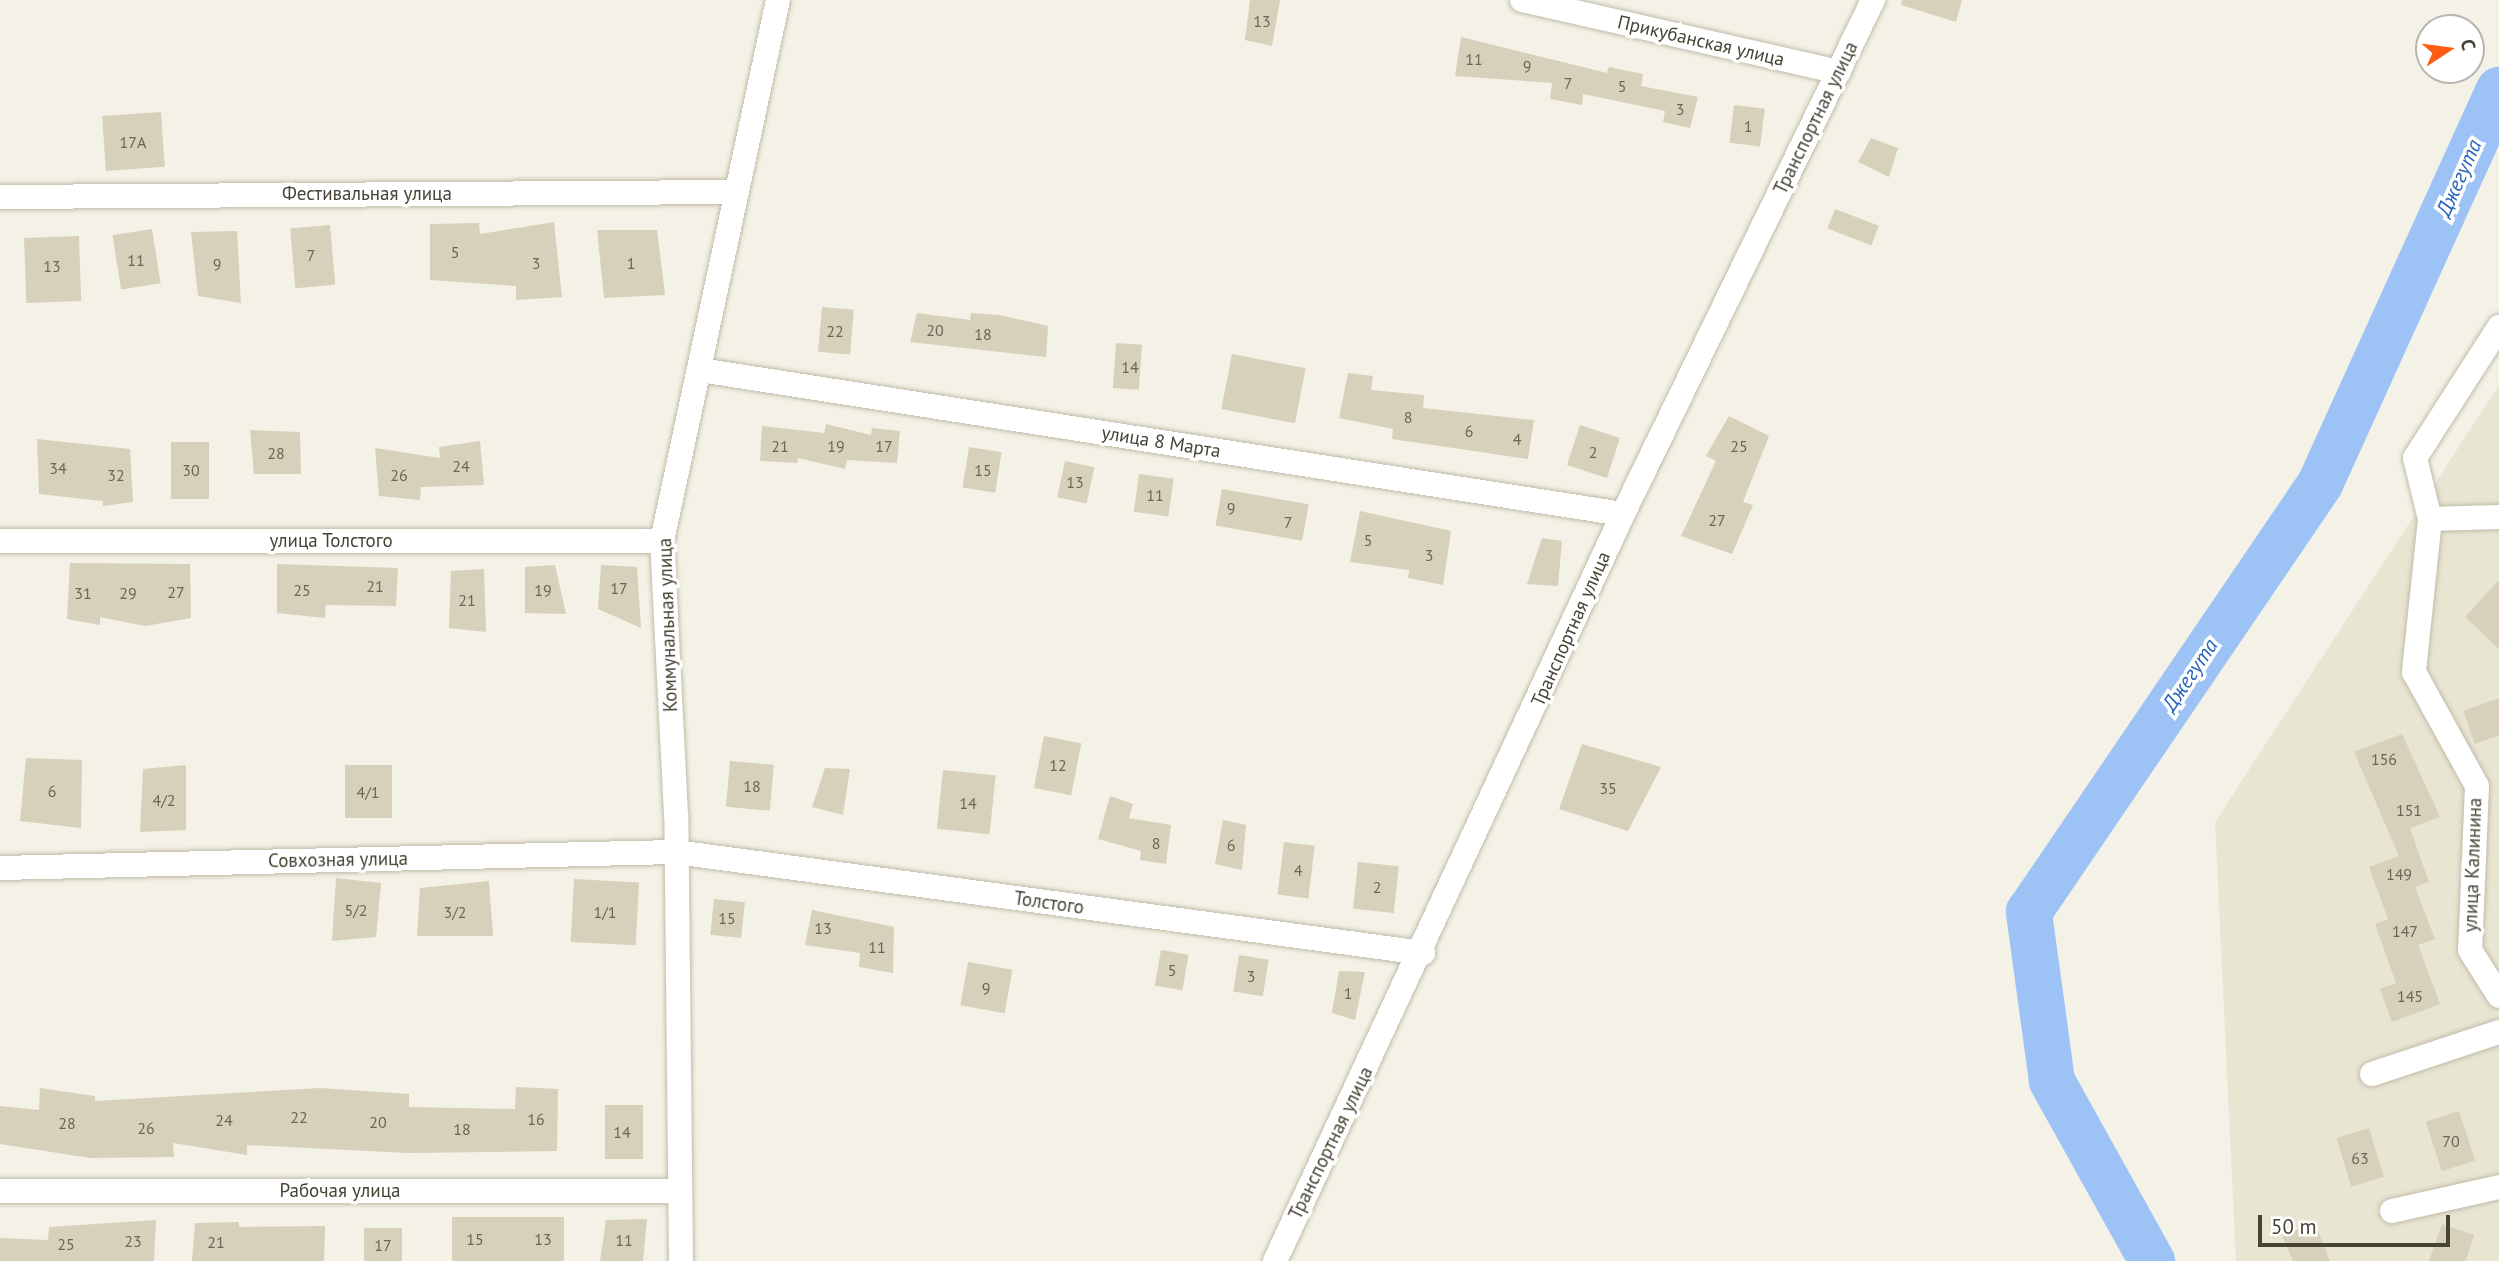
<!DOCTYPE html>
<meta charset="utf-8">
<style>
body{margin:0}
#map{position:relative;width:2499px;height:1261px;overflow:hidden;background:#f4f2e6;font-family:"PT Sans",sans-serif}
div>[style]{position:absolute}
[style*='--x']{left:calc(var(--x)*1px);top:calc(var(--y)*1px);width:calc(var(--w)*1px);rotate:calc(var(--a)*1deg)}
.residential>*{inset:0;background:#e9e5d3}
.river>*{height:46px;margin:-23px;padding:0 23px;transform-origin:23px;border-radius:23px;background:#9dc3f6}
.building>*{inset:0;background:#d7d0ba;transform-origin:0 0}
.roads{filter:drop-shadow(0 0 2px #c0bca8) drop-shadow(0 0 2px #c0bca8)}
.street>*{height:24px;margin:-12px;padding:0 12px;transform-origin:12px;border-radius:12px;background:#fff}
span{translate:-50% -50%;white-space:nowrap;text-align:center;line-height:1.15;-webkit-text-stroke:7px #fff;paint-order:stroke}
.number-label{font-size:16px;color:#6b6656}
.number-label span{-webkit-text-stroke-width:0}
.street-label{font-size:19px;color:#474335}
.water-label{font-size:21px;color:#2563bc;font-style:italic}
.north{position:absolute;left:2415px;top:14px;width:70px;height:70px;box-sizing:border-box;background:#fff;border:2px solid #b5b4ae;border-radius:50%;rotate:77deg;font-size:19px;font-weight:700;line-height:28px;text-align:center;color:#474335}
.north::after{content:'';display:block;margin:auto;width:24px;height:32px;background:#ff5d12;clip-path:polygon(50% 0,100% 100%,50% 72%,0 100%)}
.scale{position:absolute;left:2258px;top:1215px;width:192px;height:32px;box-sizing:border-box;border:4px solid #474335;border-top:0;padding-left:9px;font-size:21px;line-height:24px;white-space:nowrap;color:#474335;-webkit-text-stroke:5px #fff;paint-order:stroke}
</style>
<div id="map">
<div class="residential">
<i style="clip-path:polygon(2499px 385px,2499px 1261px,2236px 1261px,2215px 822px)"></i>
</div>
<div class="river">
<i style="--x:2152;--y:1261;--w:206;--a:-119.1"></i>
<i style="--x:2052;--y:1081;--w:171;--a:-97.8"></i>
<i style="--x:2029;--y:912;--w:518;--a:-55.79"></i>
<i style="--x:2320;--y:484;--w:433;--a:-65.6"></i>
</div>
<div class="building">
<i style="clip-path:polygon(1250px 0,1280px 0,1272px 46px,1245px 40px)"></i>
<i style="clip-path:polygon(1902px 0,1962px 0,1956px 22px,1901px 5px)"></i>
<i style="clip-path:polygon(1461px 37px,1607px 73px,1609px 67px,1643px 74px,1641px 86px,1698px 97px,1690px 128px,1663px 122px,1665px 111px,1583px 94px,1582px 105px,1550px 99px,1552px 83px,1455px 76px)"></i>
<i style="left:1734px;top:105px;width:31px;height:38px;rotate:7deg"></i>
<i style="left:161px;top:112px;width:55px;height:59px;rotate:86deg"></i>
<i style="clip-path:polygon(1871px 138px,1898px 148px,1889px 177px,1858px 162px)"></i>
<i style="left:1835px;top:209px;width:47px;height:21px;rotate:21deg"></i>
<i style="clip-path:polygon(554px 222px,562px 297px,516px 300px,516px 286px,430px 280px,430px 224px,479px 223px,480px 234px)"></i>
<i style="left:330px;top:225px;width:60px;height:40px;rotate:85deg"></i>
<i style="left:152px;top:229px;width:55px;height:40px;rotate:81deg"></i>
<i style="clip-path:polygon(597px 230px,657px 230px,665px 295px,604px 298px)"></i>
<i style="clip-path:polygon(237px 231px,241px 303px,198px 296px,191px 232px)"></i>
<i style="left:79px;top:236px;width:65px;height:55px;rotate:88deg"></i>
<i style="left:822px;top:307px;width:32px;height:45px;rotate:5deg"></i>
<i style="clip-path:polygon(917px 313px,970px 320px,971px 313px,999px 315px,1048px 326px,1046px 357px,910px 342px)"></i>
<i style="left:1116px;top:343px;width:26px;height:45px;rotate:4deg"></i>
<i style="left:1232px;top:354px;width:75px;height:56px;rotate:11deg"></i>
<i style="clip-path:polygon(1348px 373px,1373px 376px,1371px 390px,1424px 395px,1423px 408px,1534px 420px,1528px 459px,1392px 439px,1393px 429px,1339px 418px)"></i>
<i style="clip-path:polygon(1729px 416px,1769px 436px,1743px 502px,1753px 505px,1732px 554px,1681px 536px,1716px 461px,1706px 456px)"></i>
<i style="clip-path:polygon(826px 424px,871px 435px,872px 428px,900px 431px,897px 463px,847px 460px,845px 469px,798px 458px,797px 463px,760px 461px,762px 426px,824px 433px)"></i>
<i style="left:1580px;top:425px;width:42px;height:42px;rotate:18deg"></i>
<i style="clip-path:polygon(250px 430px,300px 432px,301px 474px,254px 474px)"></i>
<i style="clip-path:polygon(37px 439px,130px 449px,133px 502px,103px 506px,103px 501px,39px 494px)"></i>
<i style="clip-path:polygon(480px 441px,484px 485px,421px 487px,420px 500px,379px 496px,375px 448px,440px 458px,439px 447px)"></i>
<i style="left:171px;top:442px;width:38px;height:57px"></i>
<i style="left:969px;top:447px;width:33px;height:41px;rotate:9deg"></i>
<i style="left:1065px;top:461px;width:30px;height:37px;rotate:12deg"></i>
<i style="left:1139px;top:474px;width:35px;height:38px;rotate:8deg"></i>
<i style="left:1222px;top:489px;width:88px;height:37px;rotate:10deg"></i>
<i style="clip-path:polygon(1360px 511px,1451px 531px,1443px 585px,1408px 578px,1409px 570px,1350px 562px)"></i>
<i style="clip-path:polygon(1542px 538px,1562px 541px,1558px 586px,1527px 584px)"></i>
<i style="clip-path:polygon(70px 563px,190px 564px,191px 618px,145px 626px,100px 617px,100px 625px,67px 619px)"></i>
<i style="clip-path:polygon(277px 564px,398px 568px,396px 606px,326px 605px,325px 618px,277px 613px)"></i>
<i style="clip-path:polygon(555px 565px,566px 614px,525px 613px,525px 567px)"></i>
<i style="clip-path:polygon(601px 565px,637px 567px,641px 628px,598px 609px)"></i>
<i style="clip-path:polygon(484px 569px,486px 632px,449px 628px,451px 571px)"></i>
<i style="clip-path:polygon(2499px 580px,2499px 649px,2465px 617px)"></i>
<i style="clip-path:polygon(2499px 698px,2499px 735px,2475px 744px,2463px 711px)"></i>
<i style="clip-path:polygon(2402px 734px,2440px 817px,2410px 828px,2429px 882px,2415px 887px,2435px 939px,2418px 945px,2440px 1004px,2392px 1022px,2380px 989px,2396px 983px,2375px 924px,2388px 919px,2369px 867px,2399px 856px,2354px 752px)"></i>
<i style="left:1044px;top:736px;width:38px;height:53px;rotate:11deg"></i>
<i style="clip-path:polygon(1582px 744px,1661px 767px,1628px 831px,1559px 809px)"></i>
<i style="clip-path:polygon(26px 758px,82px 760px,81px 828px,20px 821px)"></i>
<i style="left:730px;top:761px;width:44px;height:46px;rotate:5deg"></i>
<i style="clip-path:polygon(186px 765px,186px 830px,140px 832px,143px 769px)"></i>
<i style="left:392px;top:765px;width:53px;height:47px;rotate:90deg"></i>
<i style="clip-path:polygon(825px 768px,850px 769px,843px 815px,812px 807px)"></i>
<i style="left:943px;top:770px;width:53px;height:59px;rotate:6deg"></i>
<i style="clip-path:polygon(1110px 796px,1133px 804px,1129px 818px,1171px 825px,1166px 864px,1140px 860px,1141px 851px,1098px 839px)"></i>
<i style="clip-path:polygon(1223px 820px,1246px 825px,1242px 870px,1215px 864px)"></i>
<i style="left:1284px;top:842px;width:31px;height:53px;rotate:7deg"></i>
<i style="left:1358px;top:862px;width:41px;height:47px;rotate:6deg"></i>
<i style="clip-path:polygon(336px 878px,381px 883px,376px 937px,332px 941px)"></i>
<i style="left:574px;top:879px;width:65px;height:63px;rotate:3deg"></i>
<i style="clip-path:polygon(489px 881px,493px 936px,417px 936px,420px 888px)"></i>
<i style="left:714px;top:899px;width:31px;height:36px;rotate:6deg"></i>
<i style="clip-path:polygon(812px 910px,894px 927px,893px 973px,859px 967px,860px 953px,805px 945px)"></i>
<i style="left:1161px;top:950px;width:28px;height:36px;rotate:10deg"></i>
<i style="left:1239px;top:955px;width:30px;height:37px;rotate:9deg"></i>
<i style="left:968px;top:962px;width:45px;height:44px;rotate:10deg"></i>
<i style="clip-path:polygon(1339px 971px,1365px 972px,1355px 1020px,1332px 1013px)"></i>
<i style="clip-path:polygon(516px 1087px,558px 1089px,557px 1151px,408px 1153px,247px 1145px,247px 1155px,173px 1143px,174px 1157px,90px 1158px,0 1144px,0 1106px,39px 1110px,40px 1088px,95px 1096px,95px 1101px,320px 1088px,409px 1094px,409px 1107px,515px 1109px)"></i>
<i style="left:605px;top:1105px;width:38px;height:54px"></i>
<i style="left:2459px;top:1111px;width:52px;height:35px;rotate:72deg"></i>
<i style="left:2369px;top:1128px;width:51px;height:34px;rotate:73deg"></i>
<i style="left:452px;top:1217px;width:112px;height:44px"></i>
<i style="clip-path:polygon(647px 1219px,643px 1261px,600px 1261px,606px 1220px)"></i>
<i style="clip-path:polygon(156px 1220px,154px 1261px,0 1261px,0 1238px,48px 1240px,49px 1227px)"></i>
<i style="clip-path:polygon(239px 1222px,239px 1227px,325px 1226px,324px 1261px,192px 1261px,195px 1223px)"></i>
<i style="clip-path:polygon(2315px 1223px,2330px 1261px,2293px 1261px,2282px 1236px)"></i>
<i style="clip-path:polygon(2442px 1224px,2474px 1235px,2466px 1261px,2429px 1261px)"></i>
<i style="left:364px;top:1228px;width:38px;height:33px"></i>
</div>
<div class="roads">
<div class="street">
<i style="--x:1522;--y:0;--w:325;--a:12.8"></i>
<i style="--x:0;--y:197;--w:735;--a:-0.39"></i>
<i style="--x:700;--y:370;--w:934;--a:8.87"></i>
<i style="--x:2499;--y:517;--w:69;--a:178.3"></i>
<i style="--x:2430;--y:519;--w:154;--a:96"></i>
<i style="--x:2414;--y:672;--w:130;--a:61.1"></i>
<i style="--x:2477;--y:786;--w:164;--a:92.4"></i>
<i style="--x:2470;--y:950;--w:54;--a:57.8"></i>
<i style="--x:2430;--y:519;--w:63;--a:-103.8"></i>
<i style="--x:2415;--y:458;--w:156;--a:-57.3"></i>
<i style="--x:0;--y:541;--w:662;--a:0"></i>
<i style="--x:0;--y:868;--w:676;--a:-1.36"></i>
<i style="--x:676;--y:852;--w:754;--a:7.7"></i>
<i style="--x:2372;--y:1074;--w:134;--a:-18.3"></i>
<i style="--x:0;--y:1191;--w:680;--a:0"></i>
<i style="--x:2392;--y:1211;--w:110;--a:-12.6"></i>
<i style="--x:681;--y:1261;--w:446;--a:-90.6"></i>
<i style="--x:676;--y:815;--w:274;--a:-92.9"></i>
<i style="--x:662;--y:541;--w:553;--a:-77.9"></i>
<i style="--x:1275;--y:1261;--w:824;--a:-65.02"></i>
<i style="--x:1623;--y:514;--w:572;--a:-64.06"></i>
</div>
</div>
<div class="number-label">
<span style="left:1262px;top:21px">13</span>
<span style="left:1474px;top:59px">11</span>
<span style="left:1527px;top:66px">9</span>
<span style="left:1568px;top:83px">7</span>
<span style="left:1622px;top:86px">5</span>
<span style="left:1680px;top:109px">3</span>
<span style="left:1748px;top:126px">1</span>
<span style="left:133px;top:142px">17А</span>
<span style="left:455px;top:252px">5</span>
<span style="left:311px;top:255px">7</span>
<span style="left:136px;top:260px">11</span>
<span style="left:536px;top:263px">3</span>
<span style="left:631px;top:263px">1</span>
<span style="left:217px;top:264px">9</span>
<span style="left:52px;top:266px">13</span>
<span style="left:935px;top:330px">20</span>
<span style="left:835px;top:331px">22</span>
<span style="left:983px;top:334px">18</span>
<span style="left:1130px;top:367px">14</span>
<span style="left:1408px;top:417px">8</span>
<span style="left:1469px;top:431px">6</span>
<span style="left:1517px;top:439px">4</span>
<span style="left:780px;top:446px">21</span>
<span style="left:836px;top:446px">19</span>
<span style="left:884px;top:446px">17</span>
<span style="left:1739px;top:446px">25</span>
<span style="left:1593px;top:452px">2</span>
<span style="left:276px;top:453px">28</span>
<span style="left:461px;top:466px">24</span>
<span style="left:58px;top:468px">34</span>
<span style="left:191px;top:470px">30</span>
<span style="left:983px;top:470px">15</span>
<span style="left:116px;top:475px">32</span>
<span style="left:399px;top:475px">26</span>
<span style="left:1075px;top:482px">13</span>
<span style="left:1155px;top:495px">11</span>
<span style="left:1231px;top:508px">9</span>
<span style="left:1717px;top:520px">27</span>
<span style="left:1288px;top:522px">7</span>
<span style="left:1368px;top:540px">5</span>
<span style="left:1429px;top:555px">3</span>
<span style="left:375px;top:586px">21</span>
<span style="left:619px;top:588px">17</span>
<span style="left:302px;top:590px">25</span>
<span style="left:543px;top:590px">19</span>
<span style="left:176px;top:592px">27</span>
<span style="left:83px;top:593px">31</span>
<span style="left:128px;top:593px">29</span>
<span style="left:467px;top:600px">21</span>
<span style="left:2384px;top:759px">156</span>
<span style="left:1058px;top:765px">12</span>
<span style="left:752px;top:786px">18</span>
<span style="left:1608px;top:788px">35</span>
<span style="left:52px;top:791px">6</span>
<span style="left:368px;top:792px">4/1</span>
<span style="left:164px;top:800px">4/2</span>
<span style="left:968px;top:803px">14</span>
<span style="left:2409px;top:810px">151</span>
<span style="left:1156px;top:843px">8</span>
<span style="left:1231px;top:845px">6</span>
<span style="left:1298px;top:870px">4</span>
<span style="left:2399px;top:874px">149</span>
<span style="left:1377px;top:887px">2</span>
<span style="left:356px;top:910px">5/2</span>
<span style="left:455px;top:912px">3/2</span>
<span style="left:605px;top:912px">1/1</span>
<span style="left:727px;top:918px">15</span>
<span style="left:823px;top:928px">13</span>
<span style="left:2405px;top:931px">147</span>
<span style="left:877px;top:947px">11</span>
<span style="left:1172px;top:970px">5</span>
<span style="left:1251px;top:976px">3</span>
<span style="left:986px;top:988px">9</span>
<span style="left:1348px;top:993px">1</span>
<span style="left:2410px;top:996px">145</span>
<span style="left:299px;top:1117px">22</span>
<span style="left:536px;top:1119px">16</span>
<span style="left:224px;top:1120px">24</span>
<span style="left:378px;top:1122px">20</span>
<span style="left:67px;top:1123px">28</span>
<span style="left:146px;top:1128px">26</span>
<span style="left:462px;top:1129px">18</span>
<span style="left:622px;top:1132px">14</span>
<span style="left:2451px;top:1141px">70</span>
<span style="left:2360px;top:1158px">63</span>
<span style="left:475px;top:1239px">15</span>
<span style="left:543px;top:1239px">13</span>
<span style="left:624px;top:1240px">11</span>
<span style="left:133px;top:1241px">23</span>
<span style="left:216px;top:1242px">21</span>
<span style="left:66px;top:1244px">25</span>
<span style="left:383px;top:1245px">17</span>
</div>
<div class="street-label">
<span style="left:1701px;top:41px;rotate:13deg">Прикубанская улица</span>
<span style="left:1816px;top:118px;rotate:-64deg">Транспортная улица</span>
<span style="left:367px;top:194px">Фестивальная улица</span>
<span style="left:1161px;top:442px;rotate:9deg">улица 8 Марта</span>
<span style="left:331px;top:541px">улица Толстого</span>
<span style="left:668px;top:625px;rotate:-92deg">Коммунальная улица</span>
<span style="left:1571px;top:629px;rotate:-66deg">Транспортная улица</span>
<span style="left:338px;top:860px;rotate:-1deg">Совхозная улица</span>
<span style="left:2473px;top:865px;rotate:-88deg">улица Калинина</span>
<span style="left:1049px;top:903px;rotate:8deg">Толстого</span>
<span style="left:1331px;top:1143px;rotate:-64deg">Транспортная улица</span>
<span style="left:340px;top:1191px">Рабочая улица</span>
</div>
<div class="water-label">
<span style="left:2459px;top:178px;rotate:-66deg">Джегута</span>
<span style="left:2190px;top:675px;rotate:-56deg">Джегута</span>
</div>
<div class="north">С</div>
<div class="scale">50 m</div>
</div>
